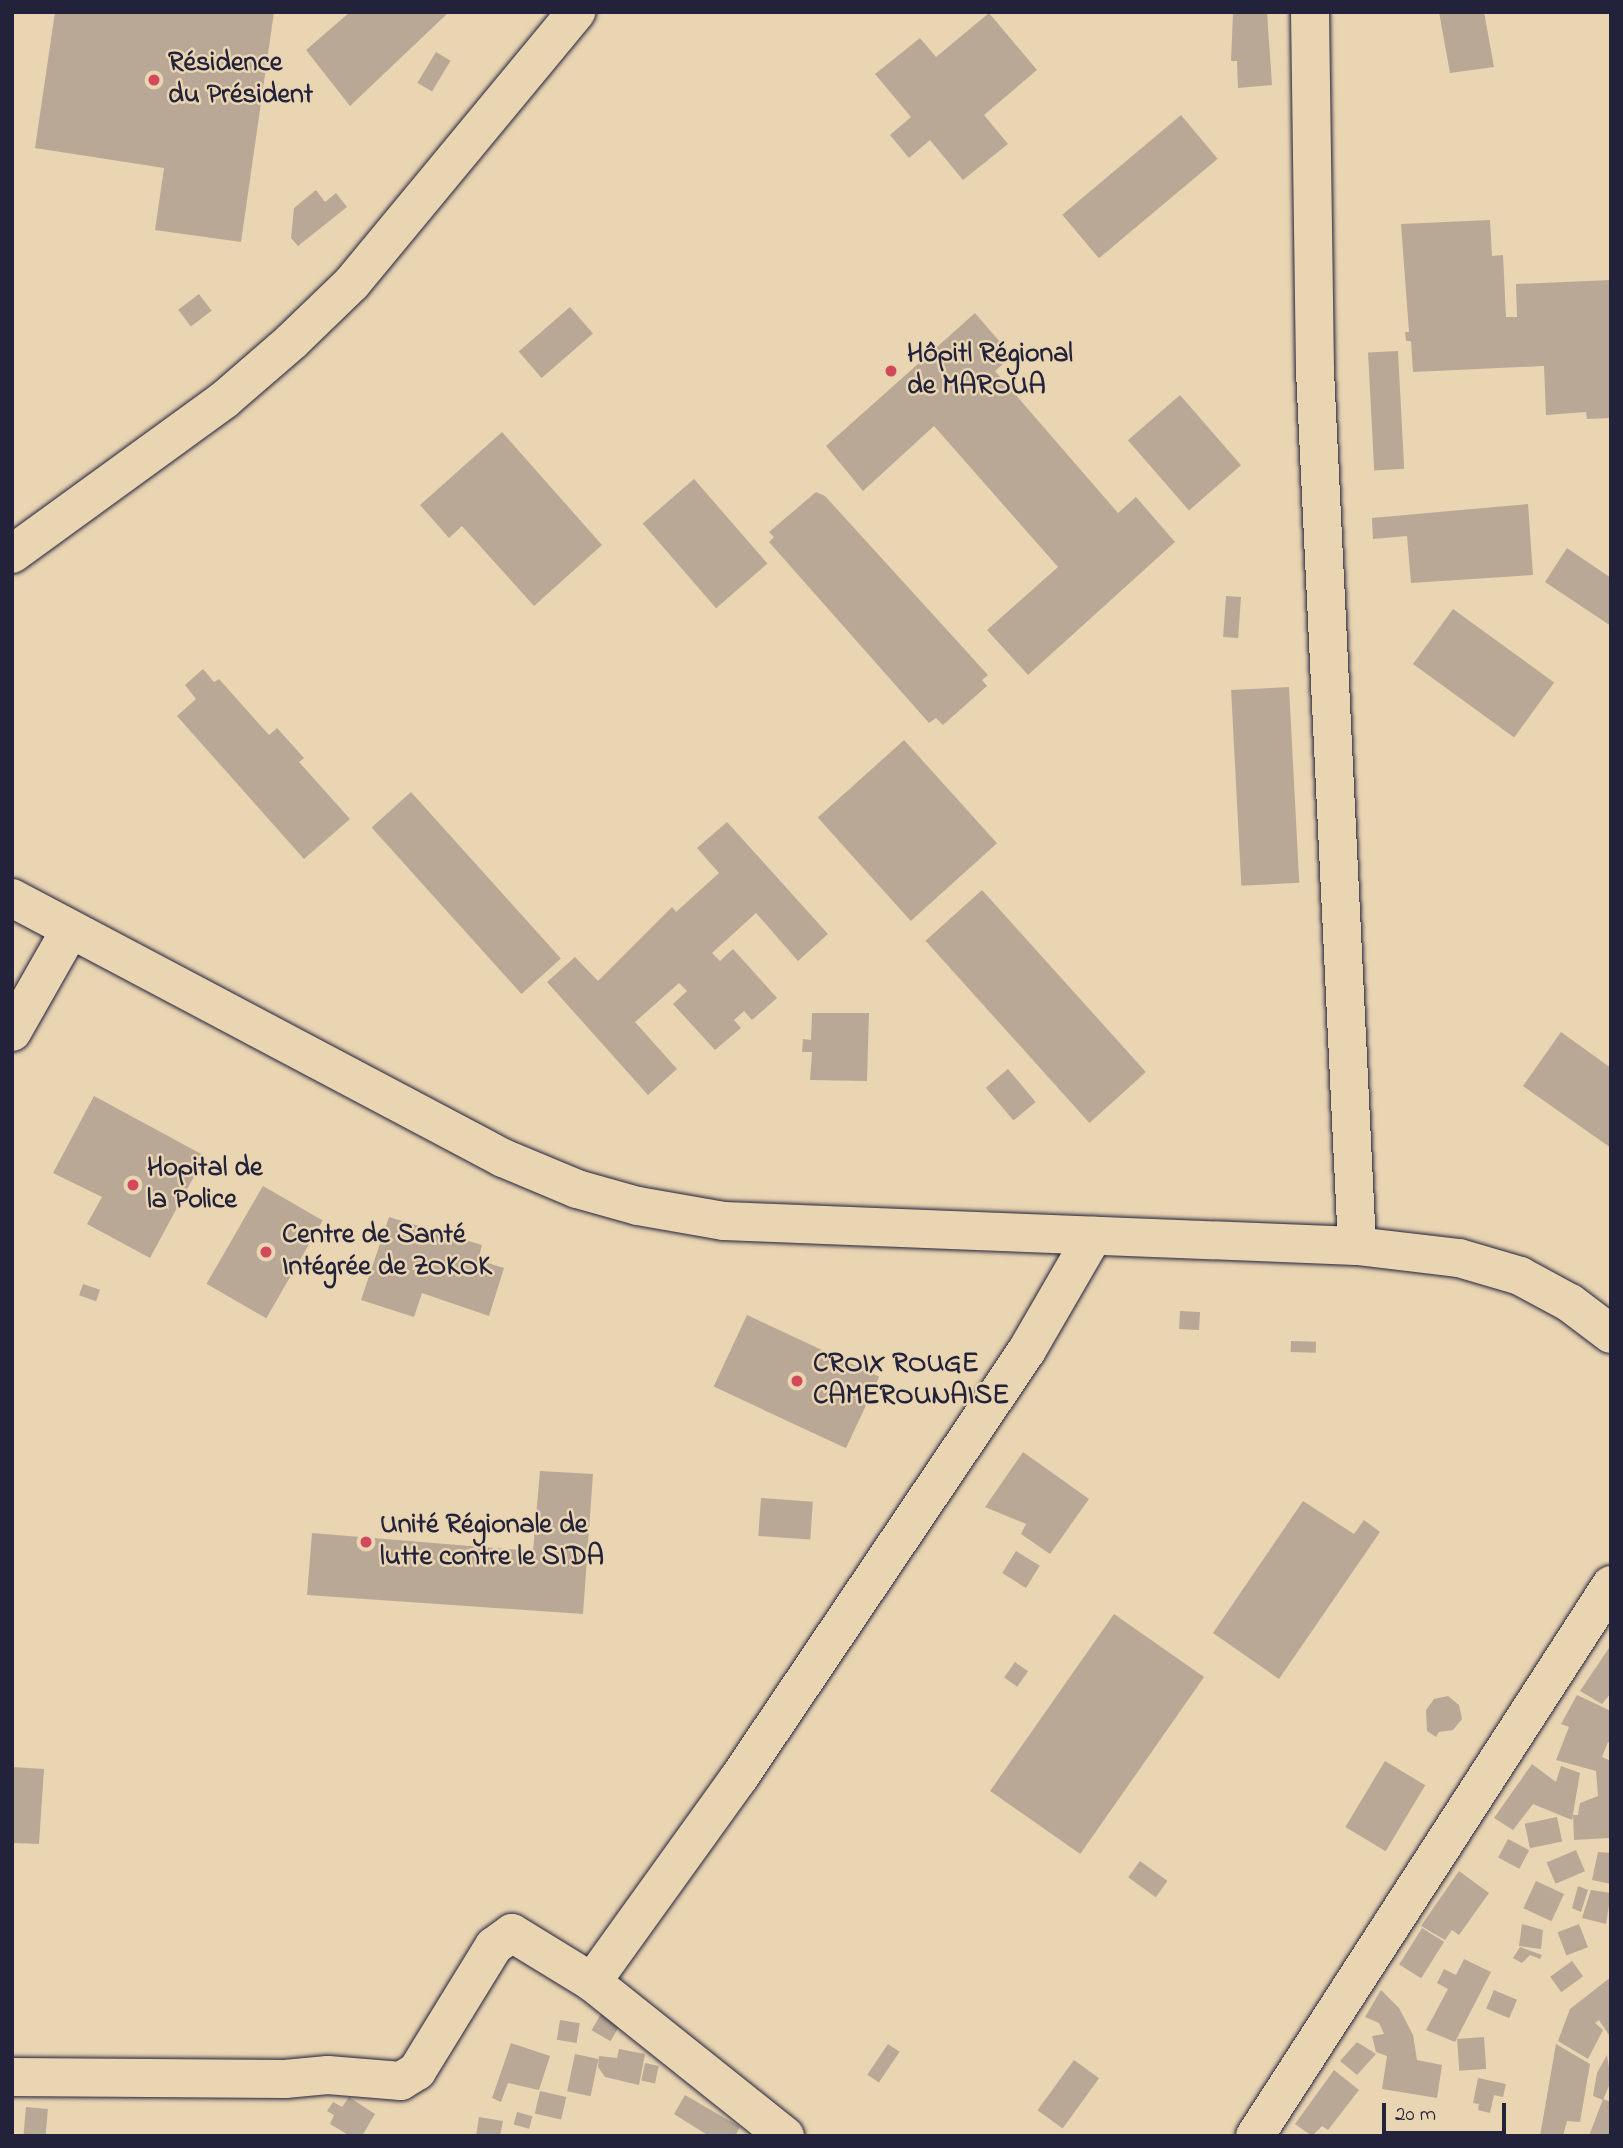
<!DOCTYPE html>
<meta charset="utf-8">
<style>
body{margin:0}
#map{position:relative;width:1623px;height:2148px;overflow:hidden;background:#ead5b3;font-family:"Indie Flower",sans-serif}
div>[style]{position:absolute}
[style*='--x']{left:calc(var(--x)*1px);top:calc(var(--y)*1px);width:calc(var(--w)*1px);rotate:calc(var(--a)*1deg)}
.building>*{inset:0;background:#b8a895;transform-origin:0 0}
.roads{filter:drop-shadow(0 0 2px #22223b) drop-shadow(0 0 2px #22223b)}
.minor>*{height:38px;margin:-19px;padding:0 19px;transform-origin:19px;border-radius:19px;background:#ead5b3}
.primary>*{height:38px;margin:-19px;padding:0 19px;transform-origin:19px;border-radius:19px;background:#ead5b3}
.dots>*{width:19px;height:19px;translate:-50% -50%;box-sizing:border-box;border:4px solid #ead5b3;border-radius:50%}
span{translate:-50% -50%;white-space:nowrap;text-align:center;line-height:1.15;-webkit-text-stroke:5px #ead5b3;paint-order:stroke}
.poi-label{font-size:28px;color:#22223b;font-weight:700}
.left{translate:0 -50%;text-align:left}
.frame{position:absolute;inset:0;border:14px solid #22223b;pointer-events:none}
.scale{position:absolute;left:1382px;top:2103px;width:124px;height:32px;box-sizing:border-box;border:4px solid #22223b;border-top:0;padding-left:9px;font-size:21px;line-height:24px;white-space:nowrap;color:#22223b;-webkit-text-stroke:5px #ead5b3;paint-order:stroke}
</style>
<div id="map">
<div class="building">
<i style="clip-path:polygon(55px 12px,274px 12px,241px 242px,155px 230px,164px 168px,35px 148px)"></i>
<i style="clip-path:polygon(350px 12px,449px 12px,350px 106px,306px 50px)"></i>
<i style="clip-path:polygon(1267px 12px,1272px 85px,1238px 88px,1237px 61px,1231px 61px,1233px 13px)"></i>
<i style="clip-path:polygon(1439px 12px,1484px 12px,1494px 67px,1450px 73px)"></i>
<i style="clip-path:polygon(989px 13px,1037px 70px,984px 115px,1008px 144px,963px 180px,930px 140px,909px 158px,890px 135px,911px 117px,875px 74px,920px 38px,936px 57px)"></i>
<i style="left:436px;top:52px;width:17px;height:36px;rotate:31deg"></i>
<i style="left:1181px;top:115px;width:57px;height:155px;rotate:50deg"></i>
<i style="clip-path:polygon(316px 190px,325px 202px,336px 193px,347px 207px,298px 246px,291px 238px,294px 208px)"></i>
<i style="clip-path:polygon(1490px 220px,1492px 256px,1503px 255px,1506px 317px,1517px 317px,1516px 284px,1611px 280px,1611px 418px,1587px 419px,1586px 412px,1546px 415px,1544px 366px,1413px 372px,1411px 341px,1406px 341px,1405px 332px,1409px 332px,1401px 224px)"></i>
<i style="left:199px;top:294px;width:21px;height:26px;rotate:53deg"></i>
<i style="left:570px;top:307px;width:35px;height:68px;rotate:49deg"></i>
<i style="clip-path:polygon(975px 313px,1012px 356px,995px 371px,1118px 513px,1136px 497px,1175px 542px,1028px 675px,987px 630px,1058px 567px,934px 426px,863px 491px,826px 446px)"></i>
<i style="left:1398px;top:351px;width:118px;height:30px;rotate:87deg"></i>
<i style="left:1180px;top:395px;width:93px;height:69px;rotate:49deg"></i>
<i style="clip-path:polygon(502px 432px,602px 545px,534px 606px,462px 526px,449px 538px,420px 505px)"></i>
<i style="left:694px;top:479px;width:112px;height:68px;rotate:49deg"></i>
<i style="clip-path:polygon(816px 492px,825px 496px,988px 675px,982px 680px,987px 686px,943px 725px,936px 718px,929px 723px,769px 542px,774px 537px,769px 532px)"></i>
<i style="clip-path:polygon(1528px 504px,1533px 575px,1411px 583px,1407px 536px,1373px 539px,1372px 518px)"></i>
<i style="clip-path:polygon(1567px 548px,1611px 578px,1611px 626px,1545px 582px)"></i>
<i style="left:1226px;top:596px;width:15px;height:41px;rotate:4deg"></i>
<i style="left:1453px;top:609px;width:125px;height:68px;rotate:36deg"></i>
<i style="clip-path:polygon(203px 669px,214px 682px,219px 679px,269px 735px,277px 728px,304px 758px,299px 762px,350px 819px,304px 859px,177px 716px,196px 699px,185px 685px)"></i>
<i style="left:1289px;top:687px;width:196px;height:58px;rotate:87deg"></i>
<i style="left:904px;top:740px;width:139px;height:116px;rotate:48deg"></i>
<i style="left:411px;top:792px;width:224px;height:53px;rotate:48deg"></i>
<i style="clip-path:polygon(727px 822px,828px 934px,798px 961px,756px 913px,712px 953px,720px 961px,733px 949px,777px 998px,752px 1020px,744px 1011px,734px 1020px,741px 1028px,715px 1050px,673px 1004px,687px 991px,679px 983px,635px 1022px,677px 1069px,648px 1095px,547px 982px,575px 957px,598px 981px,672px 907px,676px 912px,719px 873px,697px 848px)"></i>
<i style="left:982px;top:890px;width:245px;height:76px;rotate:48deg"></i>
<i style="clip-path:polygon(812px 1013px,869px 1013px,867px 1081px,810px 1080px,812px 1052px,802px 1052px,803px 1039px,811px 1040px)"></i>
<i style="clip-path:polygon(1561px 1032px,1611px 1068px,1611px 1148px,1523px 1086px)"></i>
<i style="left:1008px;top:1069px;width:43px;height:29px;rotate:50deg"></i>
<i style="clip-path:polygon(94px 1096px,205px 1156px,150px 1258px,87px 1224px,102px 1197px,53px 1173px)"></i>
<i style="left:263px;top:1186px;width:69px;height:113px;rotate:30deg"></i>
<i style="clip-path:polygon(389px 1217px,482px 1245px,478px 1260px,504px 1268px,489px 1316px,422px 1293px,414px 1317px,361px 1300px)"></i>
<i style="left:83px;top:1284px;width:18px;height:12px;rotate:19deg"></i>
<i style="left:1180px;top:1311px;width:20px;height:18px;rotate:3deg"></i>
<i style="left:747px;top:1315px;width:146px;height:79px;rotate:25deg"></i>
<i style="left:1291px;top:1341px;width:25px;height:11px;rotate:2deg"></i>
<i style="clip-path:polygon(1023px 1452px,1089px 1499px,1050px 1554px,1021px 1534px,1026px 1524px,985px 1507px)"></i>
<i style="clip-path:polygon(540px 1471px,593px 1474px,583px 1614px,307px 1595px,312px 1533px,533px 1551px)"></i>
<i style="left:761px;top:1498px;width:52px;height:38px;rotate:4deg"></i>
<i style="clip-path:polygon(1303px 1501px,1354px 1534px,1364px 1520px,1380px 1532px,1279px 1679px,1213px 1633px)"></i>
<i style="left:1016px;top:1551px;width:28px;height:26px;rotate:32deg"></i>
<i style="left:1114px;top:1614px;width:110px;height:216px;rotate:35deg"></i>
<i style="clip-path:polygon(1611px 1645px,1611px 1693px,1602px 1704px,1580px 1691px)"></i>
<i style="left:1015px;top:1662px;width:16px;height:19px;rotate:35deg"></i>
<i style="clip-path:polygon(1577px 1695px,1611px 1711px,1611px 1744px,1608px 1742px,1602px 1757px,1611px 1761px,1609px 1838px,1574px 1840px,1573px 1815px,1578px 1815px,1580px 1803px,1598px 1796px,1596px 1771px,1556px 1760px,1569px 1727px,1561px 1724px)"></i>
<i style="clip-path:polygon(1448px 1696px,1459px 1705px,1462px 1719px,1453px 1730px,1439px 1732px,1436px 1737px,1427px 1731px,1426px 1710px,1434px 1699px)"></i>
<i style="left:1385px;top:1761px;width:47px;height:77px;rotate:31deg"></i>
<i style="clip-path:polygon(1532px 1764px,1556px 1782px,1561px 1766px,1580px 1773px,1572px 1820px,1533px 1804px,1513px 1830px,1494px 1818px)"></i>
<i style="clip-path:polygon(12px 1767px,44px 1769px,39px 1844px,12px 1843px)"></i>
<i style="left:1557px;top:1817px;width:25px;height:33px;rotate:78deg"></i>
<i style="left:1508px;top:1839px;width:24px;height:21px;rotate:28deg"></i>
<i style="left:1576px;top:1850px;width:23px;height:32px;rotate:67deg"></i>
<i style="clip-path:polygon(1598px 1852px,1611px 1853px,1611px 1884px,1592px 1880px)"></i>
<i style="left:1140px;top:1861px;width:34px;height:20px;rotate:36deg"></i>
<i style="clip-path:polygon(1459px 1871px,1489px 1893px,1459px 1935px,1452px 1930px,1445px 1940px,1421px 1926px)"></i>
<i style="left:1536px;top:1881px;width:31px;height:30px;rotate:25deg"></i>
<i style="clip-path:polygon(1578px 1886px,1588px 1890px,1581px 1912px,1572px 1908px)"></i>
<i style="clip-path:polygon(1591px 1890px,1611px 1893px,1606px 1924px,1582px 1918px)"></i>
<i style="clip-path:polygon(1522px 1924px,1543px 1930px,1541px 1949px,1519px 1946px)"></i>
<i style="left:1579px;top:1924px;width:25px;height:23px;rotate:69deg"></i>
<i style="left:1422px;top:1928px;width:26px;height:43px;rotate:32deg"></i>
<i style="clip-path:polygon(1520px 1947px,1542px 1955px,1540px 1959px,1530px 1955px,1522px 1963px,1513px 1958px)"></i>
<i style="clip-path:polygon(1464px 1959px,1491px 1972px,1455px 2042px,1426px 2030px,1448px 1989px,1437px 1983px,1444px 1969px,1456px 1975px)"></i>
<i style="left:1572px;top:1961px;width:19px;height:27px;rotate:54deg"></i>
<i style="clip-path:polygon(1611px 1977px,1611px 2038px,1599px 2020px,1595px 2023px,1603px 2030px,1588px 2059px,1558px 2041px,1570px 2009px)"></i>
<i style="clip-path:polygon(1381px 1990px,1399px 2008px,1413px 2035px,1417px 2060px,1442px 2065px,1437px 2098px,1382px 2089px,1387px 2056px,1376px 2052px,1372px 2036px,1384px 2034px,1379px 2023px,1365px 2017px)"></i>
<i style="left:1494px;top:1990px;width:25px;height:20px;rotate:23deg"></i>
<i style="left:602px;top:2012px;width:22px;height:21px;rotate:30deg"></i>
<i style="left:560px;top:2020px;width:20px;height:20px;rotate:9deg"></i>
<i style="left:1484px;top:2037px;width:32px;height:27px;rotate:86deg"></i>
<i style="clip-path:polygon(1357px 2042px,1376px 2054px,1357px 2075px,1340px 2061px)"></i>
<i style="clip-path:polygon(511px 2043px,550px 2056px,539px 2090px,508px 2083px,501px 2102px,492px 2098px)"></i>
<i style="left:888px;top:2044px;width:14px;height:37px;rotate:34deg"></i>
<i style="clip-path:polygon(1556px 2044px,1590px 2064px,1580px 2122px,1567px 2121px,1563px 2136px,1540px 2136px)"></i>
<i style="clip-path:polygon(619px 2049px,645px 2054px,639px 2085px,605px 2077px,598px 2067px,599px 2056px,617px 2058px)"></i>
<i style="left:575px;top:2054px;width:24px;height:38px;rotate:12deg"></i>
<i style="clip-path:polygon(1607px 2055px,1611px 2081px,1603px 2100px,1593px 2096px,1597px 2073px)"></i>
<i style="left:1074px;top:2060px;width:31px;height:62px;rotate:36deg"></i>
<i style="left:645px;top:2063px;width:14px;height:18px;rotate:12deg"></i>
<i style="clip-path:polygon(1334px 2070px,1359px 2090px,1328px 2130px,1322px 2126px,1312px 2136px,1295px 2124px)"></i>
<i style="clip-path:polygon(1478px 2078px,1506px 2084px,1503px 2097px,1494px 2095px,1490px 2113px,1478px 2110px,1479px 2104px,1473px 2103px)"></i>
<i style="left:540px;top:2091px;width:27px;height:23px;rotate:13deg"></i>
<i style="clip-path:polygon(685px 2095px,740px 2127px,735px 2136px,709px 2136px,674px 2114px)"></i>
<i style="clip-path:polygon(349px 2097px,375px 2114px,362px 2136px,350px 2136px,330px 2124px,334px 2115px,327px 2111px,333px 2102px,342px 2107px)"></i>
<i style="clip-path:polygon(1603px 2099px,1611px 2102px,1611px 2136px,1589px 2136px)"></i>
<i style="left:26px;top:2107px;width:22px;height:29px;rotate:5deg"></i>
<i style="left:517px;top:2112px;width:16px;height:13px;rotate:15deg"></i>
<i style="clip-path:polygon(479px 2117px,503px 2121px,500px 2136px,476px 2136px)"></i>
</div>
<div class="roads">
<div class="minor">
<i style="--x:1310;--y:12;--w:359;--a:89.2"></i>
<i style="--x:1315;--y:371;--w:876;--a:87.25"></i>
<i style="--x:12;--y:554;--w:262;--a:-36"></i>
<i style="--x:224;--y:400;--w:90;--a:-40.9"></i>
<i style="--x:292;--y:341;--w:83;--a:-44"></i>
<i style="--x:352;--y:283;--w:352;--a:-50.4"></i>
<i style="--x:12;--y:1032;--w:117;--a:-60.4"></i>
<i style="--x:592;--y:1982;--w:250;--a:-54.3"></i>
<i style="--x:738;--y:1779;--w:517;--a:-56.03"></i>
<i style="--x:1027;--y:1350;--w:132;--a:-59.9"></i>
<i style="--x:12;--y:2077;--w:273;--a:0.4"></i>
<i style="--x:285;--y:2079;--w:43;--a:-5.3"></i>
<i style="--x:328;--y:2075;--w:73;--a:4.7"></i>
<i style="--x:401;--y:2081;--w:19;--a:-32"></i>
<i style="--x:417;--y:2071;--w:147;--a:-58.4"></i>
<i style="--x:494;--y:1946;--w:22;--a:-36"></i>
<i style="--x:512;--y:1933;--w:94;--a:31.5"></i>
<i style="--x:592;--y:1982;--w:247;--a:38.6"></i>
<i style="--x:1255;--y:2136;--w:656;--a:-57.13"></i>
</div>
<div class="primary">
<i style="--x:12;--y:898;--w:556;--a:27.9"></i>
<i style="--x:503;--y:1158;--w:80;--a:22.7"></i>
<i style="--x:577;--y:1189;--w:63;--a:15.6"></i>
<i style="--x:638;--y:1206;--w:87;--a:9.9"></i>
<i style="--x:724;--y:1221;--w:633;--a:2.26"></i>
<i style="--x:1357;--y:1246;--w:103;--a:6.7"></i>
<i style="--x:1459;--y:1258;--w:64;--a:16.4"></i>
<i style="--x:1520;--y:1276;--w:57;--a:28.4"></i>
<i style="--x:1570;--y:1303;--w:51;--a:37.1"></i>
</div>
</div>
<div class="dots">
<i style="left:154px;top:80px;background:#d1495b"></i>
<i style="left:891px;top:371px;background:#d1495b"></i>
<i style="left:133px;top:1185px;background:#d1495b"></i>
<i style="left:266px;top:1252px;background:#d1495b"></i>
<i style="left:797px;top:1381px;background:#d1495b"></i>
<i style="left:366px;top:1542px;background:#d1495b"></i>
</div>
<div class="poi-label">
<span class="left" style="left:168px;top:80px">Résidence<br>du Président</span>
<span class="left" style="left:907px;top:371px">Hôpitl Régional<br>de MAROUA</span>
<span class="left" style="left:147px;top:1185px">Hopital de<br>la Police</span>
<span class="left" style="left:282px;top:1252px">Centre de Santé<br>Intégrée de ZOKOK</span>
<span class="left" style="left:813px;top:1381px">CROIX ROUGE<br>CAMEROUNAISE</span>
<span class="left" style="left:380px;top:1542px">Unité Régionale de<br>lutte contre le SIDA</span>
</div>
<div class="frame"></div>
<div class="scale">20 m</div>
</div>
